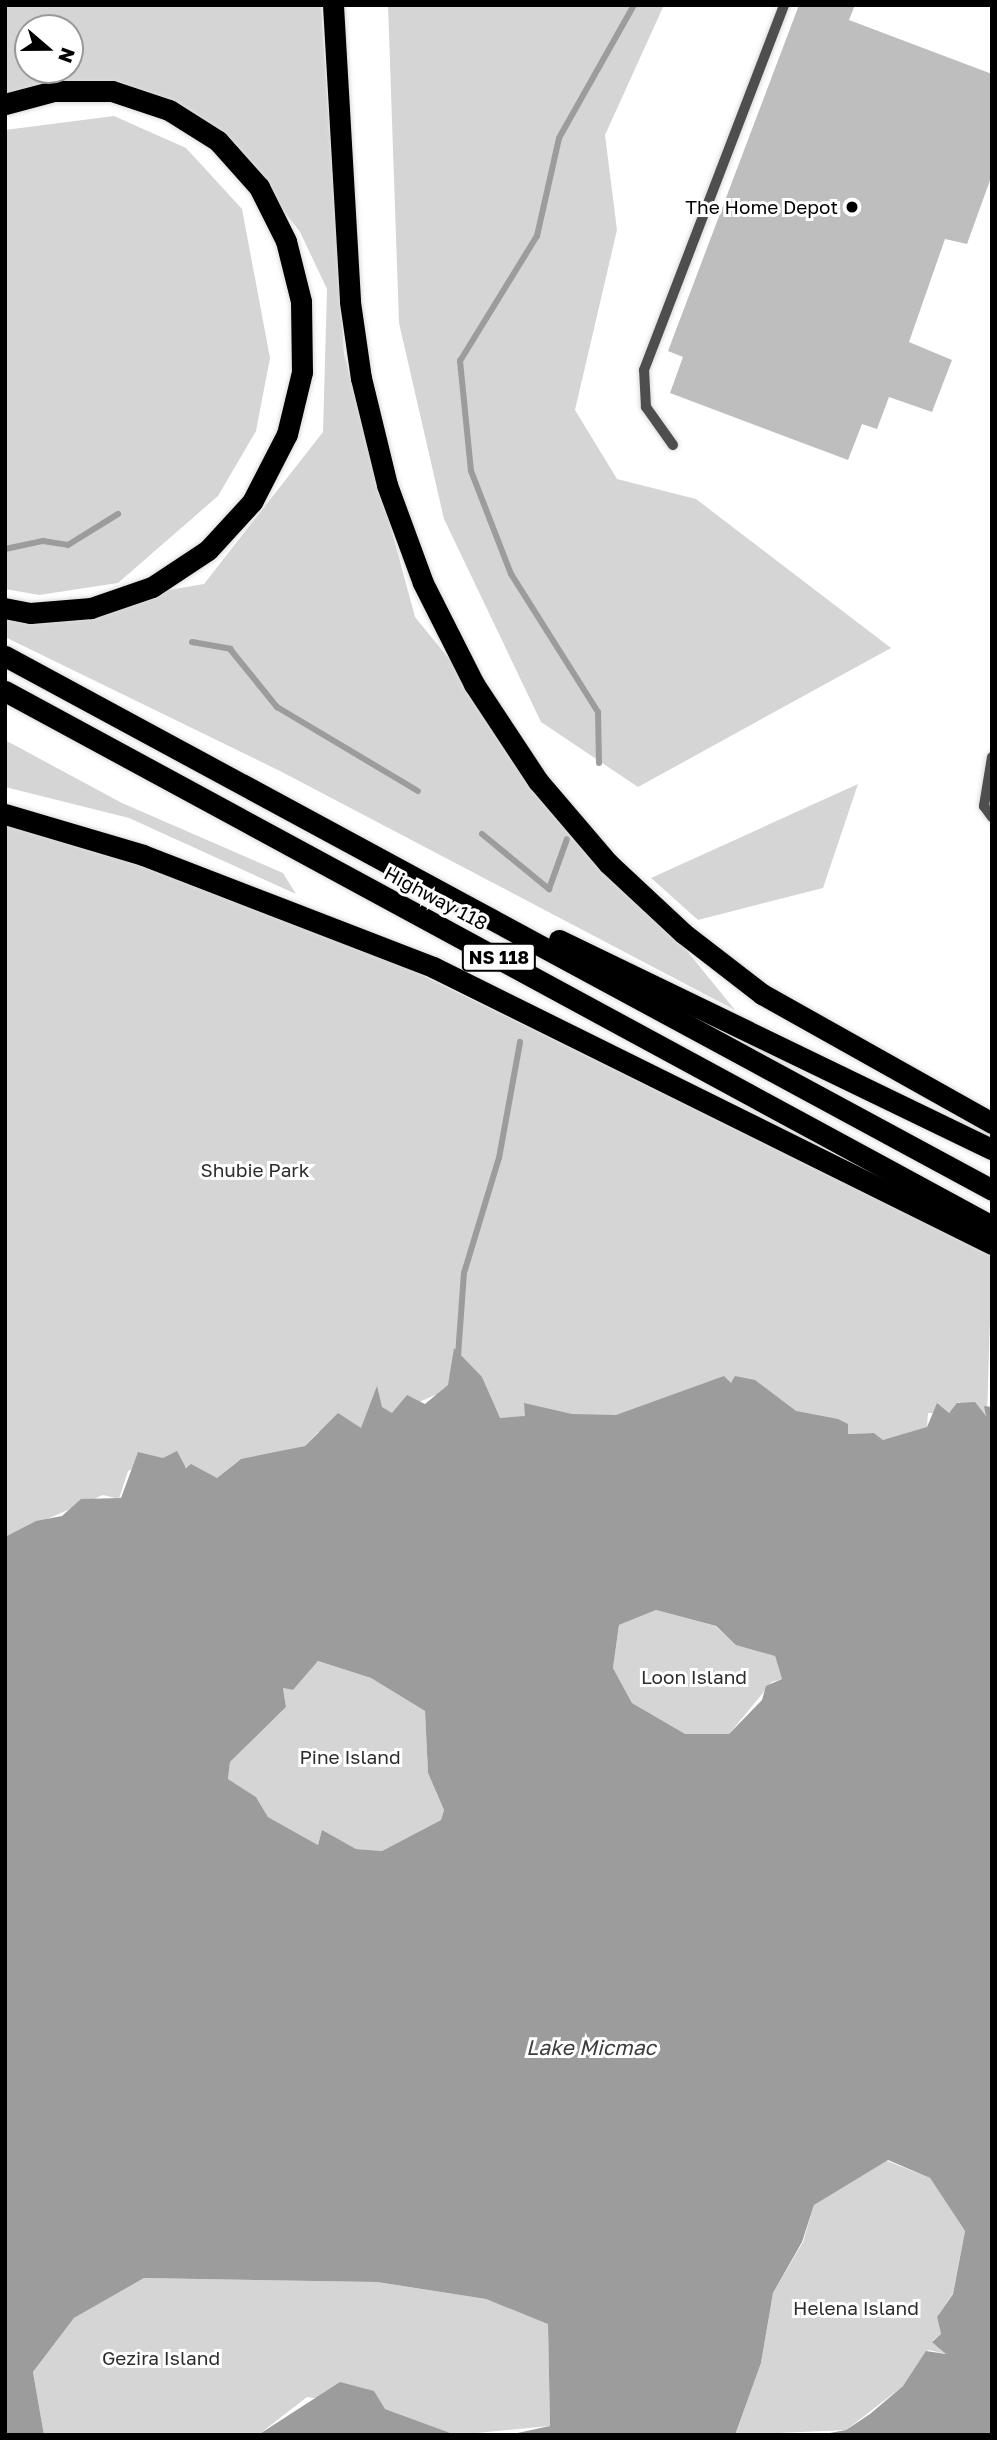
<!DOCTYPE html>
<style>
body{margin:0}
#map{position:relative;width:997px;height:2440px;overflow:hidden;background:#fff;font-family:"Golos Text",sans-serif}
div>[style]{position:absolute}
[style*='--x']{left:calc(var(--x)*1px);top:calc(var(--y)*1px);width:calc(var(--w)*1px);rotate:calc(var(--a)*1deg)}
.green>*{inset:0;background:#d5d5d5}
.water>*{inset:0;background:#9c9c9c}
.stream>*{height:6px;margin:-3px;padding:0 3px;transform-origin:3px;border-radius:3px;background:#9c9c9c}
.building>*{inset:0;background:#bebebe}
.roads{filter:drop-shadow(0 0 2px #dbdbdb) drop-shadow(0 0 2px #dbdbdb)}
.lane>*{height:10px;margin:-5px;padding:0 5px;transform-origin:5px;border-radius:5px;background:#4e4e4e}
.highway>*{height:21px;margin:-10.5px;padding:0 10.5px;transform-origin:10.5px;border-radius:10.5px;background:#000}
.dots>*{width:19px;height:19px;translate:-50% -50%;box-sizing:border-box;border:4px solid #fff;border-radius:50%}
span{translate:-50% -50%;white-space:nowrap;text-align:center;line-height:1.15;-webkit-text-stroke:6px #fff;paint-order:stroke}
.shield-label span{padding:2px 5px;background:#fff;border:2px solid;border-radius:5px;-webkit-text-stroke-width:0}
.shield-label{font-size:18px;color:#000;font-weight:700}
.poi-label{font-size:19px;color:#000}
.right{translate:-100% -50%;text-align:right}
.street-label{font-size:19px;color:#000}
.park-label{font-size:19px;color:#2c2c2c}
.water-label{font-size:21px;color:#3d3d3d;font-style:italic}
.frame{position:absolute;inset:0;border:7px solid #000;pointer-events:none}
.north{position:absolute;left:14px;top:14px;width:70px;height:70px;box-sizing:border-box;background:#fff;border:2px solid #999;border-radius:50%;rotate:110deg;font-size:19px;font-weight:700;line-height:28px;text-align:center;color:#000}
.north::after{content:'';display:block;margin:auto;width:24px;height:32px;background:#000;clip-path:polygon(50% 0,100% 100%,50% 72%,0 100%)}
</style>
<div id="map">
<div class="green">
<i style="clip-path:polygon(evenodd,5px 5px,321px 5px,344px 354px,415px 617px,735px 1010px,280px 771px,5px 637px,5px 618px,204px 584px,323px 432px,327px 289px,300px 232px,269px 192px,177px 104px,124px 84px,64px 86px,5px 102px,5px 5px,28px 28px,70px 28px,70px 70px,28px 70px,28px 28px)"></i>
<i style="clip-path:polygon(388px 5px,664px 5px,605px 135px,617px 230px,575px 410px,617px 479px,696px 499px,891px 648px,638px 787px,541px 722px,444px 519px,399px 323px)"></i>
<i style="clip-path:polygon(114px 116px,186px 148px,242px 209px,270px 358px,256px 431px,218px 496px,118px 583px,39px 595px,5px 589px,5px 130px)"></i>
<i style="clip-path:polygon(5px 740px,122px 803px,283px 873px,296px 894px,129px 818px,5px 787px)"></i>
<i style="clip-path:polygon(858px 784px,823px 888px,698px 920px,651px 878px)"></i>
<i style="clip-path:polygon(5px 812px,228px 880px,992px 1255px,987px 1416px,959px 1402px,949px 1413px,928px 1413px,927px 1427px,916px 1434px,883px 1440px,874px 1433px,848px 1434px,556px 1461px,435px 1395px,361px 1428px,318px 1432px,305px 1446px,238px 1461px,217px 1478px,159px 1457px,128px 1471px,119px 1499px,103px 1495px,5px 1537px)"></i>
<i style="clip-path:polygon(656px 1610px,715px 1626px,731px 1640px,775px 1656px,782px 1679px,772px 1682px,729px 1734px,686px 1735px,632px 1703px,613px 1668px,619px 1625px)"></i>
<i style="clip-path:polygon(318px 1661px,371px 1678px,425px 1711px,428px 1773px,444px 1810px,441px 1820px,382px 1851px,356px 1849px,322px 1831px,318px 1845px,268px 1817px,256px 1797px,228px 1779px,230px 1762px,286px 1707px,283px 1688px,293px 1690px)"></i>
<i style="clip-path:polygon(885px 2160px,930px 2178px,965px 2231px,953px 2293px,937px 2317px,941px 2334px,932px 2341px,947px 2354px,928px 2350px,903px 2386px,846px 2430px,735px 2435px,761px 2363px,773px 2293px,803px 2242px,814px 2205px)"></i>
<i style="clip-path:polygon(144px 2278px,377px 2282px,486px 2299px,548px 2323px,550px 2426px,456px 2435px,385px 2409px,307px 2397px,258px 2435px,44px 2435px,33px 2372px,74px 2318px)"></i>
</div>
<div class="water">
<i style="clip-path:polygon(evenodd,454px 1348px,482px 1377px,500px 1418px,525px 1416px,524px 1403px,572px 1414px,616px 1415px,724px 1376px,731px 1383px,735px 1376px,755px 1380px,796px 1411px,838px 1419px,848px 1424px,848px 1434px,874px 1433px,883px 1440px,927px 1427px,937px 1403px,949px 1413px,957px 1403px,975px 1402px,986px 1416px,984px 1406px,992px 1407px,992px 2435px,819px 2435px,846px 2430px,870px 2414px,903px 2386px,926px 2351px,946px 2354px,932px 2342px,941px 2334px,937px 2317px,953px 2294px,965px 2231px,930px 2178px,888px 2160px,814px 2205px,802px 2242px,773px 2293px,761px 2363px,735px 2435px,508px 2435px,550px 2426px,548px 2324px,486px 2299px,377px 2282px,144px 2278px,74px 2318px,33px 2372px,44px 2435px,5px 2435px,5px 1537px,36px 1521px,62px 1516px,81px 1499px,121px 1498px,138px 1452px,163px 1458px,177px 1451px,186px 1468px,191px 1464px,217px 1478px,241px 1459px,305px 1446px,338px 1413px,361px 1428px,377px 1386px,382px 1407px,392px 1413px,407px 1395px,425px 1404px,448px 1385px,454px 1348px,656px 1610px,716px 1626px,736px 1645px,775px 1656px,782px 1679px,766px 1686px,762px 1700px,729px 1734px,685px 1734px,632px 1703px,613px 1668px,619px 1625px,656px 1610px,454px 1348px,318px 1661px,371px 1678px,425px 1711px,428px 1773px,444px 1810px,441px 1820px,382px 1851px,356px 1849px,322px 1830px,318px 1845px,268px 1817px,256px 1797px,228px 1779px,230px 1762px,286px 1707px,283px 1688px,293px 1690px,318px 1661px)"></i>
<i style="clip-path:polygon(340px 2382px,374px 2391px,385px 2409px,456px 2435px,258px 2435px)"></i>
</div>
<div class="stream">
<i style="--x:5;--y:549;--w:39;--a:-12"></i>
<i style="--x:43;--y:541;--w:25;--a:9"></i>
<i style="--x:68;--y:545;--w:59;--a:-31.8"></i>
<i style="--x:192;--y:642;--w:39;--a:10"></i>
<i style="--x:230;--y:649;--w:75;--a:51"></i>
<i style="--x:277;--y:707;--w:164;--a:30.8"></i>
<i style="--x:599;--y:763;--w:51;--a:-91.1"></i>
<i style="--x:598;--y:712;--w:163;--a:-122.2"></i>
<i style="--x:511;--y:574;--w:110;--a:-111.2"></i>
<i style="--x:471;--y:471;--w:111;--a:-95.7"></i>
<i style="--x:460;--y:361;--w:147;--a:-58.4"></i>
<i style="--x:537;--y:236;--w:100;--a:-77.3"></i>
<i style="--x:559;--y:138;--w:153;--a:-60.6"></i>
<i style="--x:482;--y:834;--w:87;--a:39.4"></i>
<i style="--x:549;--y:889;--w:53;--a:-70.2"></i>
<i style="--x:458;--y:1356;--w:83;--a:-85.9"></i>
<i style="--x:464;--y:1273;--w:120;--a:-73.1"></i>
<i style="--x:499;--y:1158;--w:118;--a:-79.7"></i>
</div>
<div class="building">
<i style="clip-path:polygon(799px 5px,855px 5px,849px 20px,992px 74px,992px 175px,967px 244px,945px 239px,909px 342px,952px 360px,932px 412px,889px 397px,877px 429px,862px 424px,848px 460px,670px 393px,683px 357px,668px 351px)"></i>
</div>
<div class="roads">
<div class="lane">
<i style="--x:673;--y:445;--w:47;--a:-125.4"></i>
<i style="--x:646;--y:407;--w:37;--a:-93"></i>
<i style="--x:644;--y:370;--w:391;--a:-69"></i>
<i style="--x:992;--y:757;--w:50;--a:99.3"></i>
<i style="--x:984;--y:806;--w:14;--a:54"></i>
</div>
<div class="highway">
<i style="--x:333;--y:5;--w:297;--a:86.7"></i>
<i style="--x:350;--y:302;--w:77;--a:81.8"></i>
<i style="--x:361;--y:378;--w:110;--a:76.3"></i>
<i style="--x:387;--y:485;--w:104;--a:69.8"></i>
<i style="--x:423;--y:583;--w:113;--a:63.2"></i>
<i style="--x:474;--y:684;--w:116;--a:56.6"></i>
<i style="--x:538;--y:781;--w:108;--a:49.5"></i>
<i style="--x:608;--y:863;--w:103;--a:43"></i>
<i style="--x:683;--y:933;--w:100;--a:37.7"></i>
<i style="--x:762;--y:994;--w:264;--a:29.3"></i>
<i style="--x:5;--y:104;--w:51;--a:-14.9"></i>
<i style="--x:54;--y:91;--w:58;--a:0"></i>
<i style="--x:112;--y:91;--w:60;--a:18.4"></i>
<i style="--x:169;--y:110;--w:58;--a:32.3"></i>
<i style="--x:218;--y:141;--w:62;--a:48.3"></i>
<i style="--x:259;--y:187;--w:60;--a:63.4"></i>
<i style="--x:286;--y:241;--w:62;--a:76"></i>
<i style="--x:301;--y:301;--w:71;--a:89.2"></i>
<i style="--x:302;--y:372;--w:64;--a:103.6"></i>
<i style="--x:287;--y:434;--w:76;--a:117.2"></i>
<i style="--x:252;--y:502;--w:65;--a:132.5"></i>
<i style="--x:208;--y:550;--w:67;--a:146.5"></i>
<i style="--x:152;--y:587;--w:65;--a:161"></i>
<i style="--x:91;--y:608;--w:61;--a:175.3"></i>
<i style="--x:30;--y:613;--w:25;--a:-169"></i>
<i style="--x:5;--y:656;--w:1122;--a:28.41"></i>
<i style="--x:5;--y:691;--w:1123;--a:28.46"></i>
<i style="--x:5;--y:814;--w:144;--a:16.5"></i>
<i style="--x:143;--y:855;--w:311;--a:21.1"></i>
<i style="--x:433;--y:967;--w:624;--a:26.36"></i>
<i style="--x:559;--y:940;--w:481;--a:25.8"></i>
</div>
</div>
<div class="dots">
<i style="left:852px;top:207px;background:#000"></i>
</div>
<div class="shield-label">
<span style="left:499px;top:957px">NS 118</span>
</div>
<div class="poi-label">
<span class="right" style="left:838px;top:207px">The Home Depot</span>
</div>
<div class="street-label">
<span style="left:436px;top:898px;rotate:28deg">Highway 118</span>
</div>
<div class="park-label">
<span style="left:255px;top:1170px">Shubie Park</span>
<span style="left:694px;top:1677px">Loon Island</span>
<span style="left:350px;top:1757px">Pine Island</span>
<span style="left:856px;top:2308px">Helena Island</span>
<span style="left:161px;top:2358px">Gezira Island</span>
</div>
<div class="water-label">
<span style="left:591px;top:2047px">Lake Micmac</span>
</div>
<div class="frame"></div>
<div class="north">N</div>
</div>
